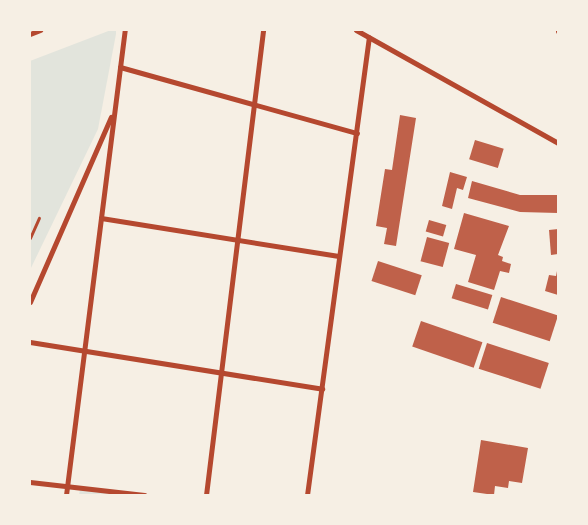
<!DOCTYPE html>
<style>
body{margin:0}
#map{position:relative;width:588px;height:525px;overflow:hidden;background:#f6efe4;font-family:"Fira Sans",sans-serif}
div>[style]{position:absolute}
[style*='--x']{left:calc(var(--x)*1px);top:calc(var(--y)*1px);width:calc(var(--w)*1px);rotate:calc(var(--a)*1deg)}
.green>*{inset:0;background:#e2e4dc}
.building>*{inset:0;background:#bf614a;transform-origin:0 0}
.service>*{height:3px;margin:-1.5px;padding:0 1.5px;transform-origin:1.5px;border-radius:1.5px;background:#b5482f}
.minor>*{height:5px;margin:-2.5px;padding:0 2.5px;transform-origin:2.5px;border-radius:2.5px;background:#b5482f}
span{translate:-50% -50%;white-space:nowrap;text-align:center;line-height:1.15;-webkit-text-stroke:4.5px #f6efe4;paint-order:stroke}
.frame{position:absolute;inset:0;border:31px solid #f6efe4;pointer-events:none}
</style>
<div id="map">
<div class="green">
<i style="clip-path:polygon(111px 30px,116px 30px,116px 34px,98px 129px,30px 270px,30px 61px)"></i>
<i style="clip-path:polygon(80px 489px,125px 495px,79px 495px)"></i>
</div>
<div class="building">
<i style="clip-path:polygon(400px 115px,416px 118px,396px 246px,384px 244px,387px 228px,376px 226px,385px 169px,392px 170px)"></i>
<i style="left:475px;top:140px;width:30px;height:20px;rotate:17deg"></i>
<i style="clip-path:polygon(450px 172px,467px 177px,463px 190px,457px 188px,452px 209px,442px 206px)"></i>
<i style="clip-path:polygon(472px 181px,520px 195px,558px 195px,558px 213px,520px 212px,468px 198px)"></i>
<i style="clip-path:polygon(464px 213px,509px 226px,498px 255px,503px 257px,502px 261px,511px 264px,509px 273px,500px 271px,494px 290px,468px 282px,476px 255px,454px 249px)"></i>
<i style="left:429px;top:220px;width:18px;height:12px;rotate:16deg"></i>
<i style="clip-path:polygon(558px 229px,558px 254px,551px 255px,549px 230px)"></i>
<i style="left:427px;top:237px;width:23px;height:25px;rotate:15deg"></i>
<i style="left:378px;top:261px;width:46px;height:21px;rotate:18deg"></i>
<i style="clip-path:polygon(557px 271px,558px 271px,558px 295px,545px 291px,549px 275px,556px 276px)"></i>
<i style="left:456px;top:284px;width:38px;height:15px;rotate:17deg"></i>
<i style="left:501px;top:297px;width:60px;height:27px;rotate:18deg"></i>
<i style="left:421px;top:321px;width:65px;height:27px;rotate:19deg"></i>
<i style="left:487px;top:343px;width:65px;height:27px;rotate:18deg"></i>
<i style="clip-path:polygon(481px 440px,528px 448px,522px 483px,509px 481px,508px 488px,495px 486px,494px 495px,473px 492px)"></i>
</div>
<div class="service">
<i style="--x:30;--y:238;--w:22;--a:-66"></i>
</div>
<div class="minor">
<i style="--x:356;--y:30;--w:231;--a:29.2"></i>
<i style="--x:558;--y:30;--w:1;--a:90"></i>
<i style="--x:30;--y:34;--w:11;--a:-22"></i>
<i style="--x:120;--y:67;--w:246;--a:15.6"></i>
<i style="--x:101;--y:218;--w:239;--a:9.1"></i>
<i style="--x:30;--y:302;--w:202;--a:-66.4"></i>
<i style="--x:30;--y:342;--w:296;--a:9.1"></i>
<i style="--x:30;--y:482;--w:115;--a:6.5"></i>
<i style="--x:66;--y:495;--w:469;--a:-82.8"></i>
<i style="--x:206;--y:495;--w:468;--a:-83"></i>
<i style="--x:307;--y:495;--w:462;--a:-82.3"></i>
</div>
<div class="frame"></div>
</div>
